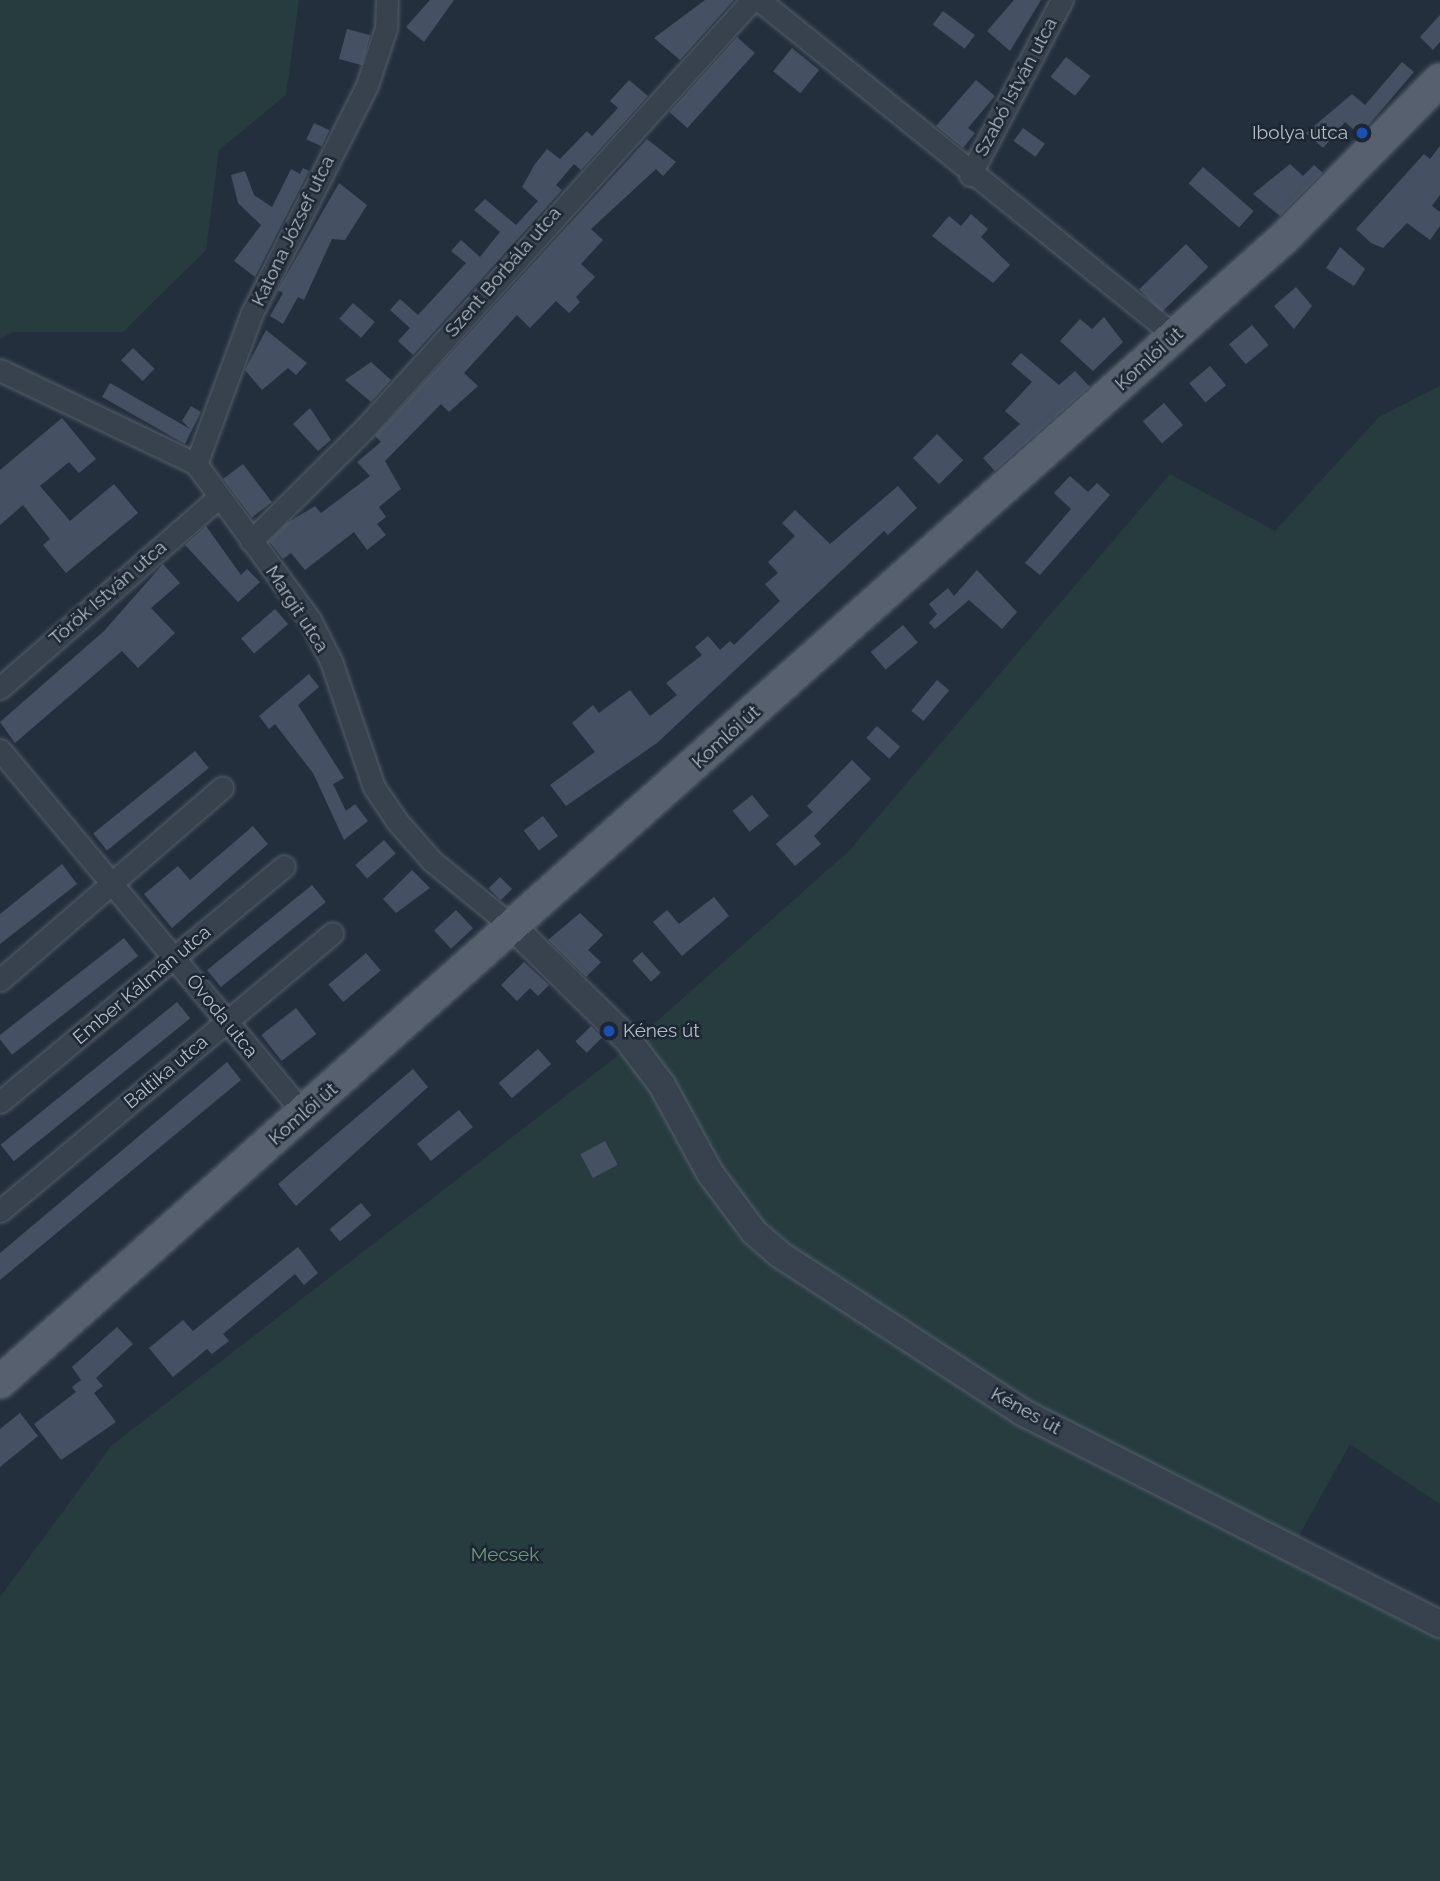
<!DOCTYPE html>
<meta charset="utf-8">
<style>
body{margin:0}
#map{position:relative;width:1440px;height:1881px;overflow:hidden;background:#242f3e;font-family:Raleway,sans-serif}
div>[style]{position:absolute}
[style*='--x']{left:calc(var(--x)*1px);top:calc(var(--y)*1px);width:calc(var(--w)*1px);rotate:calc(var(--a)*1deg)}
.green>*{inset:0;background:#263c3f}
.building>*{inset:0;background:#455162;transform-origin:0 0}
.roads{filter:drop-shadow(0 0 2px #565f6c) drop-shadow(0 0 2px #565f6c)}
.minor>*{height:21px;margin:-10.5px;padding:0 10.5px;transform-origin:10.5px;border-radius:10.5px;background:#38414e}
.tertiary>*{height:26px;margin:-13px;padding:0 13px;transform-origin:13px;border-radius:13px;background:#38414e}
.primary>*{height:32px;margin:-16px;padding:0 16px;transform-origin:16px;border-radius:16px;background:#56606e}
.dots>*{width:19px;height:19px;translate:-50% -50%;box-sizing:border-box;border:4px solid #1d2633;border-radius:50%}
span{translate:-50% -50%;white-space:nowrap;text-align:center;line-height:1.15;-webkit-text-stroke:5px #1d2633;paint-order:stroke}
.street-label{font-size:19px;color:#b4bcc9}
.poi-label{font-size:19px;color:#b4bcc9}
.right{translate:-100% -50%;text-align:right}
.left{translate:0 -50%;text-align:left}
.park-label{font-size:19px;color:#6b9a76}
</style>
<div id="map">
<div class="green">
<i style="clip-path:polygon(0 0,299px 0,286px 95px,219px 150px,206px 250px,123px 332px,13px 332px,0 339px)"></i>
<i style="clip-path:polygon(1440px 386px,1440px 1504px,1350px 1444px,1292px 1548px,1440px 1634px,1440px 1881px,0 1881px,0 1597px,112px 1445px,620px 1054px,849px 851px,1170px 474px,1275px 531px,1379px 417px)"></i>
</div>
<div class="building">
<i style="clip-path:polygon(430px 0,454px 0,424px 42px,406px 27px)"></i>
<i style="clip-path:polygon(705px 0,734px 0,680px 60px,654px 38px)"></i>
<i style="clip-path:polygon(1014px 0,1041px 0,1010px 51px,987px 31px)"></i>
<i style="left:943px;top:11px;width:40px;height:17px;rotate:37deg"></i>
<i style="clip-path:polygon(1440px 15px,1440px 42px,1433px 50px,1420px 37px)"></i>
<i style="left:347px;top:29px;width:24px;height:31px;rotate:15deg"></i>
<i style="left:737px;top:37px;width:24px;height:101px;rotate:42deg"></i>
<i style="left:792px;top:48px;width:35px;height:30px;rotate:39deg"></i>
<i style="left:1066px;top:57px;width:31px;height:25px;rotate:38deg"></i>
<i style="clip-path:polygon(1402px 62px,1414px 72px,1360px 135px,1345px 122px,1323px 148px,1306px 133px,1352px 94px,1365px 105px)"></i>
<i style="clip-path:polygon(629px 80px,648px 96px,581px 170px,574px 164px,556px 185px,562px 190px,413px 355px,398px 341px,410px 328px,390px 310px,400px 299px,418px 315px,466px 263px,451px 251px,461px 240px,480px 257px,500px 232px,474px 210px,485px 199px,516px 225px,538px 201px,522px 187px,535px 164px,547px 149px,560px 159px,587px 131px,592px 136px,618px 108px,610px 101px)"></i>
<i style="clip-path:polygon(976px 80px,995px 96px,968px 128px,975px 133px,963px 148px,936px 126px)"></i>
<i style="left:314px;top:123px;width:17px;height:18px;rotate:25deg"></i>
<i style="left:1023px;top:128px;width:27px;height:16px;rotate:36deg"></i>
<i style="clip-path:polygon(647px 139px,676px 162px,663px 176px,656px 169px,591px 229px,603px 240px,581px 264px,595px 277px,576px 297px,580px 302px,569px 313px,556px 301px,530px 328px,517px 315px,464px 373px,478px 386px,449px 412px,441px 404px,385px 461px,401px 489px,379px 507px,386px 517px,377px 524px,386px 535px,367px 550px,354px 532px,305px 570px,291px 553px,283px 559px,269px 541px,287px 523px,315px 506px,321px 513px,370px 476px,357px 462px,381px 442px,375px 436px)"></i>
<i style="clip-path:polygon(1440px 146px,1440px 195px,1432px 206px,1440px 212px,1440px 226px,1430px 240px,1407px 223px,1383px 248px,1371px 243px,1356px 229px,1424px 154px,1430px 159px)"></i>
<i style="clip-path:polygon(1290px 164px,1303px 176px,1314px 165px,1323px 173px,1280px 216px,1253px 194px)"></i>
<i style="left:1203px;top:167px;width:67px;height:22px;rotate:41deg"></i>
<i style="clip-path:polygon(303px 168px,309px 171px,255px 277px,234px 261px,261px 225px,238px 203px,231px 175px,245px 171px,254px 195px,272px 207px,291px 169px,300px 174px)"></i>
<i style="clip-path:polygon(339px 183px,367px 205px,345px 240px,332px 239px,304px 300px,298px 297px,283px 324px,270px 316px,283px 293px,278px 290px)"></i>
<i style="clip-path:polygon(971px 214px,988px 229px,981px 237px,1010px 265px,993px 283px,932px 236px,949px 216px,961px 226px)"></i>
<i style="left:1186px;top:244px;width:32px;height:65px;rotate:46deg"></i>
<i style="clip-path:polygon(1340px 247px,1365px 269px,1354px 286px,1326px 268px)"></i>
<i style="clip-path:polygon(1296px 287px,1312px 306px,1294px 329px,1274px 306px)"></i>
<i style="left:353px;top:303px;width:29px;height:21px;rotate:41deg"></i>
<i style="clip-path:polygon(1104px 317px,1123px 342px,1093px 371px,1060px 341px,1080px 319px,1092px 329px)"></i>
<i style="left:1252px;top:325px;width:26px;height:30px;rotate:50deg"></i>
<i style="clip-path:polygon(266px 330px,307px 363px,296px 375px,288px 368px,262px 390px,245px 370px)"></i>
<i style="left:133px;top:348px;width:30px;height:17px;rotate:44deg"></i>
<i style="clip-path:polygon(1021px 353px,1059px 385px,1075px 371px,1090px 387px,995px 471px,983px 458px,1020px 424px,1005px 411px,1032px 382px,1011px 364px)"></i>
<i style="clip-path:polygon(371px 362px,391px 380px,371px 402px,345px 380px)"></i>
<i style="left:1210px;top:366px;width:25px;height:27px;rotate:50deg"></i>
<i style="clip-path:polygon(110px 383px,190px 429px,182px 421px,191px 406px,201px 412px,185px 444px,102px 397px)"></i>
<i style="left:1164px;top:403px;width:29px;height:28px;rotate:49deg"></i>
<i style="clip-path:polygon(310px 408px,331px 440px,318px 451px,293px 424px)"></i>
<i style="clip-path:polygon(62px 418px,96px 459px,79px 473px,69px 462px,40px 486px,70px 521px,114px 484px,138px 513px,66px 573px,43px 545px,50px 539px,23px 505px,0 525px,0 470px)"></i>
<i style="left:937px;top:434px;width:37px;height:34px;rotate:45deg"></i>
<i style="left:243px;top:464px;width:48px;height:25px;rotate:53deg"></i>
<i style="clip-path:polygon(1070px 476px,1088px 492px,1097px 483px,1110px 495px,1040px 575px,1025px 563px,1071px 509px,1054px 493px)"></i>
<i style="clip-path:polygon(898px 486px,917px 508px,888px 535px,884px 531px,657px 743px,566px 806px,550px 785px,595px 752px,572px 723px,593px 705px,599px 713px,630px 690px,650px 716px,677px 695px,666px 683px,702px 655px,695px 647px,708px 636px,720px 650px,730px 641px,734px 645px,780px 601px,765px 584px,778px 573px,768px 562px,795px 536px,782px 523px,795px 510px,830px 544px)"></i>
<i style="clip-path:polygon(206px 526px,241px 575px,247px 569px,260px 582px,238px 602px,185px 545px)"></i>
<i style="clip-path:polygon(163px 564px,180px 583px,151px 608px,175px 633px,138px 668px,122px 651px,15px 743px,0 722px,104px 631px)"></i>
<i style="clip-path:polygon(977px 570px,1017px 612px,1002px 629px,969px 600px,935px 629px,929px 623px,937px 614px,929px 604px,948px 588px,954px 596px)"></i>
<i style="left:275px;top:609px;width:20px;height:45px;rotate:49deg"></i>
<i style="left:903px;top:625px;width:23px;height:42px;rotate:50deg"></i>
<i style="clip-path:polygon(309px 674px,319px 687px,298px 705px,344px 778px,333px 784px,346px 811px,355px 804px,368px 821px,344px 840px,313px 773px,275px 724px,269px 729px,259px 716px)"></i>
<i style="left:937px;top:680px;width:16px;height:40px;rotate:40deg"></i>
<i style="left:877px;top:726px;width:31px;height:16px;rotate:42deg"></i>
<i style="left:195px;top:751px;width:22px;height:131px;rotate:51deg"></i>
<i style="clip-path:polygon(852px 760px,871px 779px,814px 836px,821px 844px,795px 866px,776px 844px,813px 812px,807px 806px)"></i>
<i style="left:752px;top:795px;width:27px;height:25px;rotate:51deg"></i>
<i style="left:543px;top:816px;width:25px;height:24px;rotate:53deg"></i>
<i style="clip-path:polygon(253px 826px,268px 844px,172px 928px,144px 894px,178px 866px,190px 880px)"></i>
<i style="left:384px;top:840px;width:18px;height:38px;rotate:49deg"></i>
<i style="clip-path:polygon(62px 864px,77px 884px,0 944px,0 914px)"></i>
<i style="clip-path:polygon(412px 870px,430px 888px,396px 913px,383px 899px)"></i>
<i style="left:500px;top:877px;width:17px;height:16px;rotate:45deg"></i>
<i style="left:312px;top:885px;width:22px;height:135px;rotate:51deg"></i>
<i style="clip-path:polygon(714px 897px,729px 916px,682px 956px,653px 922px,667px 910px,679px 924px)"></i>
<i style="left:456px;top:910px;width:25px;height:30px;rotate:47deg"></i>
<i style="clip-path:polygon(580px 913px,603px 935px,588px 950px,601px 962px,586px 977px,548px 940px)"></i>
<i style="left:124px;top:938px;width:23px;height:160px;rotate:52deg"></i>
<i style="left:642px;top:952px;width:28px;height:13px;rotate:48deg"></i>
<i style="left:366px;top:953px;width:23px;height:49px;rotate:50deg"></i>
<i style="clip-path:polygon(524px 962px,549px 985px,538px 996px,530px 988px,517px 1001px,501px 985px)"></i>
<i style="left:177px;top:1002px;width:21px;height:227px;rotate:51deg"></i>
<i style="left:296px;top:1008px;width:33px;height:44px;rotate:52deg"></i>
<i style="left:591px;top:1026px;width:16px;height:22px;rotate:45deg"></i>
<i style="left:538px;top:1049px;width:20px;height:52px;rotate:49deg"></i>
<i style="clip-path:polygon(227px 1062px,241px 1080px,0 1280px,0 1253px)"></i>
<i style="clip-path:polygon(413px 1069px,428px 1087px,296px 1206px,278px 1184px)"></i>
<i style="left:459px;top:1110px;width:22px;height:54px;rotate:51deg"></i>
<i style="left:605px;top:1141px;width:27px;height:28px;rotate:62deg"></i>
<i style="left:361px;top:1203px;width:16px;height:41px;rotate:50deg"></i>
<i style="clip-path:polygon(298px 1247px,318px 1273px,304px 1285px,295px 1274px,223px 1334px,229px 1341px,212px 1354px,207px 1349px,173px 1377px,149px 1348px,183px 1320px,193px 1331px)"></i>
<i style="clip-path:polygon(117px 1327px,133px 1344px,96px 1378px,103px 1386px,94px 1393px,116px 1422px,61px 1460px,34px 1424px,76px 1392px,72px 1387px,81px 1380px,72px 1367px)"></i>
<i style="clip-path:polygon(20px 1413px,38px 1436px,0 1467px,0 1429px)"></i>
</div>
<div class="roads">
<div class="minor">
<i style="--x:759;--y:0;--w:535;--a:38.93"></i>
<i style="--x:970;--y:175;--w:198;--a:-62.3"></i>
<i style="--x:0;--y:370;--w:217;--a:25.6"></i>
<i style="--x:196;--y:464;--w:193;--a:53.8"></i>
<i style="--x:310;--y:620;--w:46;--a:62.9"></i>
<i style="--x:331;--y:661;--w:133;--a:71.2"></i>
<i style="--x:374;--y:787;--w:40;--a:56"></i>
<i style="--x:396;--y:820;--w:55;--a:48.7"></i>
<i style="--x:432;--y:861;--w:104;--a:39.2"></i>
<i style="--x:196;--y:464;--w:161;--a:-69.7"></i>
<i style="--x:252;--y:313;--w:255;--a:-63.2"></i>
<i style="--x:367;--y:85;--w:60;--a:-71.6"></i>
<i style="--x:386;--y:28;--w:28;--a:-88"></i>
<i style="--x:251;--y:541;--w:162;--a:-44.7"></i>
<i style="--x:366;--y:427;--w:576;--a:-47.89"></i>
<i style="--x:0;--y:688;--w:288;--a:-41.1"></i>
<i style="--x:0;--y:750;--w:473;--a:50.1"></i>
<i style="--x:0;--y:980;--w:294;--a:-40.9"></i>
<i style="--x:0;--y:1102;--w:369;--a:-39.7"></i>
<i style="--x:0;--y:1211;--w:433;--a:-39.9"></i>
</div>
<div class="tertiary">
<i style="--x:513;--y:927;--w:161;--a:44.5"></i>
<i style="--x:628;--y:1040;--w:56;--a:52.9"></i>
<i style="--x:662;--y:1085;--w:100;--a:61.4"></i>
<i style="--x:710;--y:1173;--w:74;--a:53.3"></i>
<i style="--x:754;--y:1232;--w:33;--a:41"></i>
<i style="--x:779;--y:1254;--w:290;--a:33"></i>
<i style="--x:1022;--y:1412;--w:469;--a:26.9"></i>
</div>
<div class="primary">
<i style="--x:0;--y:1382;--w:1720;--a:-41.7"></i>
<i style="--x:1284;--y:238;--w:222;--a:-45.4"></i>
</div>
</div>
<div class="dots">
<i style="left:1362px;top:133px;background:#1a4fb4"></i>
<i style="left:609px;top:1031px;background:#1a4fb4"></i>
</div>
<div class="street-label">
<span style="left:1016px;top:87px;rotate:-62deg">Szabó István utca</span>
<span style="left:293px;top:231px;rotate:-64deg">Katona József utca</span>
<span style="left:503px;top:272px;rotate:-49deg">Szent Borbála utca</span>
<span style="left:1149px;top:359px;rotate:-42deg">Komlói út</span>
<span style="left:108px;top:593px;rotate:-41deg">Török István utca</span>
<span style="left:297px;top:609px;rotate:57deg">Margit utca</span>
<span style="left:726px;top:737px;rotate:-42deg">Komlói út</span>
<span style="left:142px;top:985px;rotate:-40deg">Ember Kálmán utca</span>
<span style="left:222px;top:1016px;rotate:51deg">Óvoda utca</span>
<span style="left:166px;top:1072px;rotate:-40deg">Baltika utca</span>
<span style="left:303px;top:1114px;rotate:-41deg">Komlói út</span>
<span style="left:1026px;top:1411px;rotate:29deg">Kénes út</span>
</div>
<div class="poi-label">
<span class="right" style="left:1348px;top:133px">Ibolya utca</span>
<span class="left" style="left:623px;top:1031px">Kénes út</span>
</div>
<div class="park-label">
<span style="left:505px;top:1555px">Mecsek</span>
</div>
</div>
